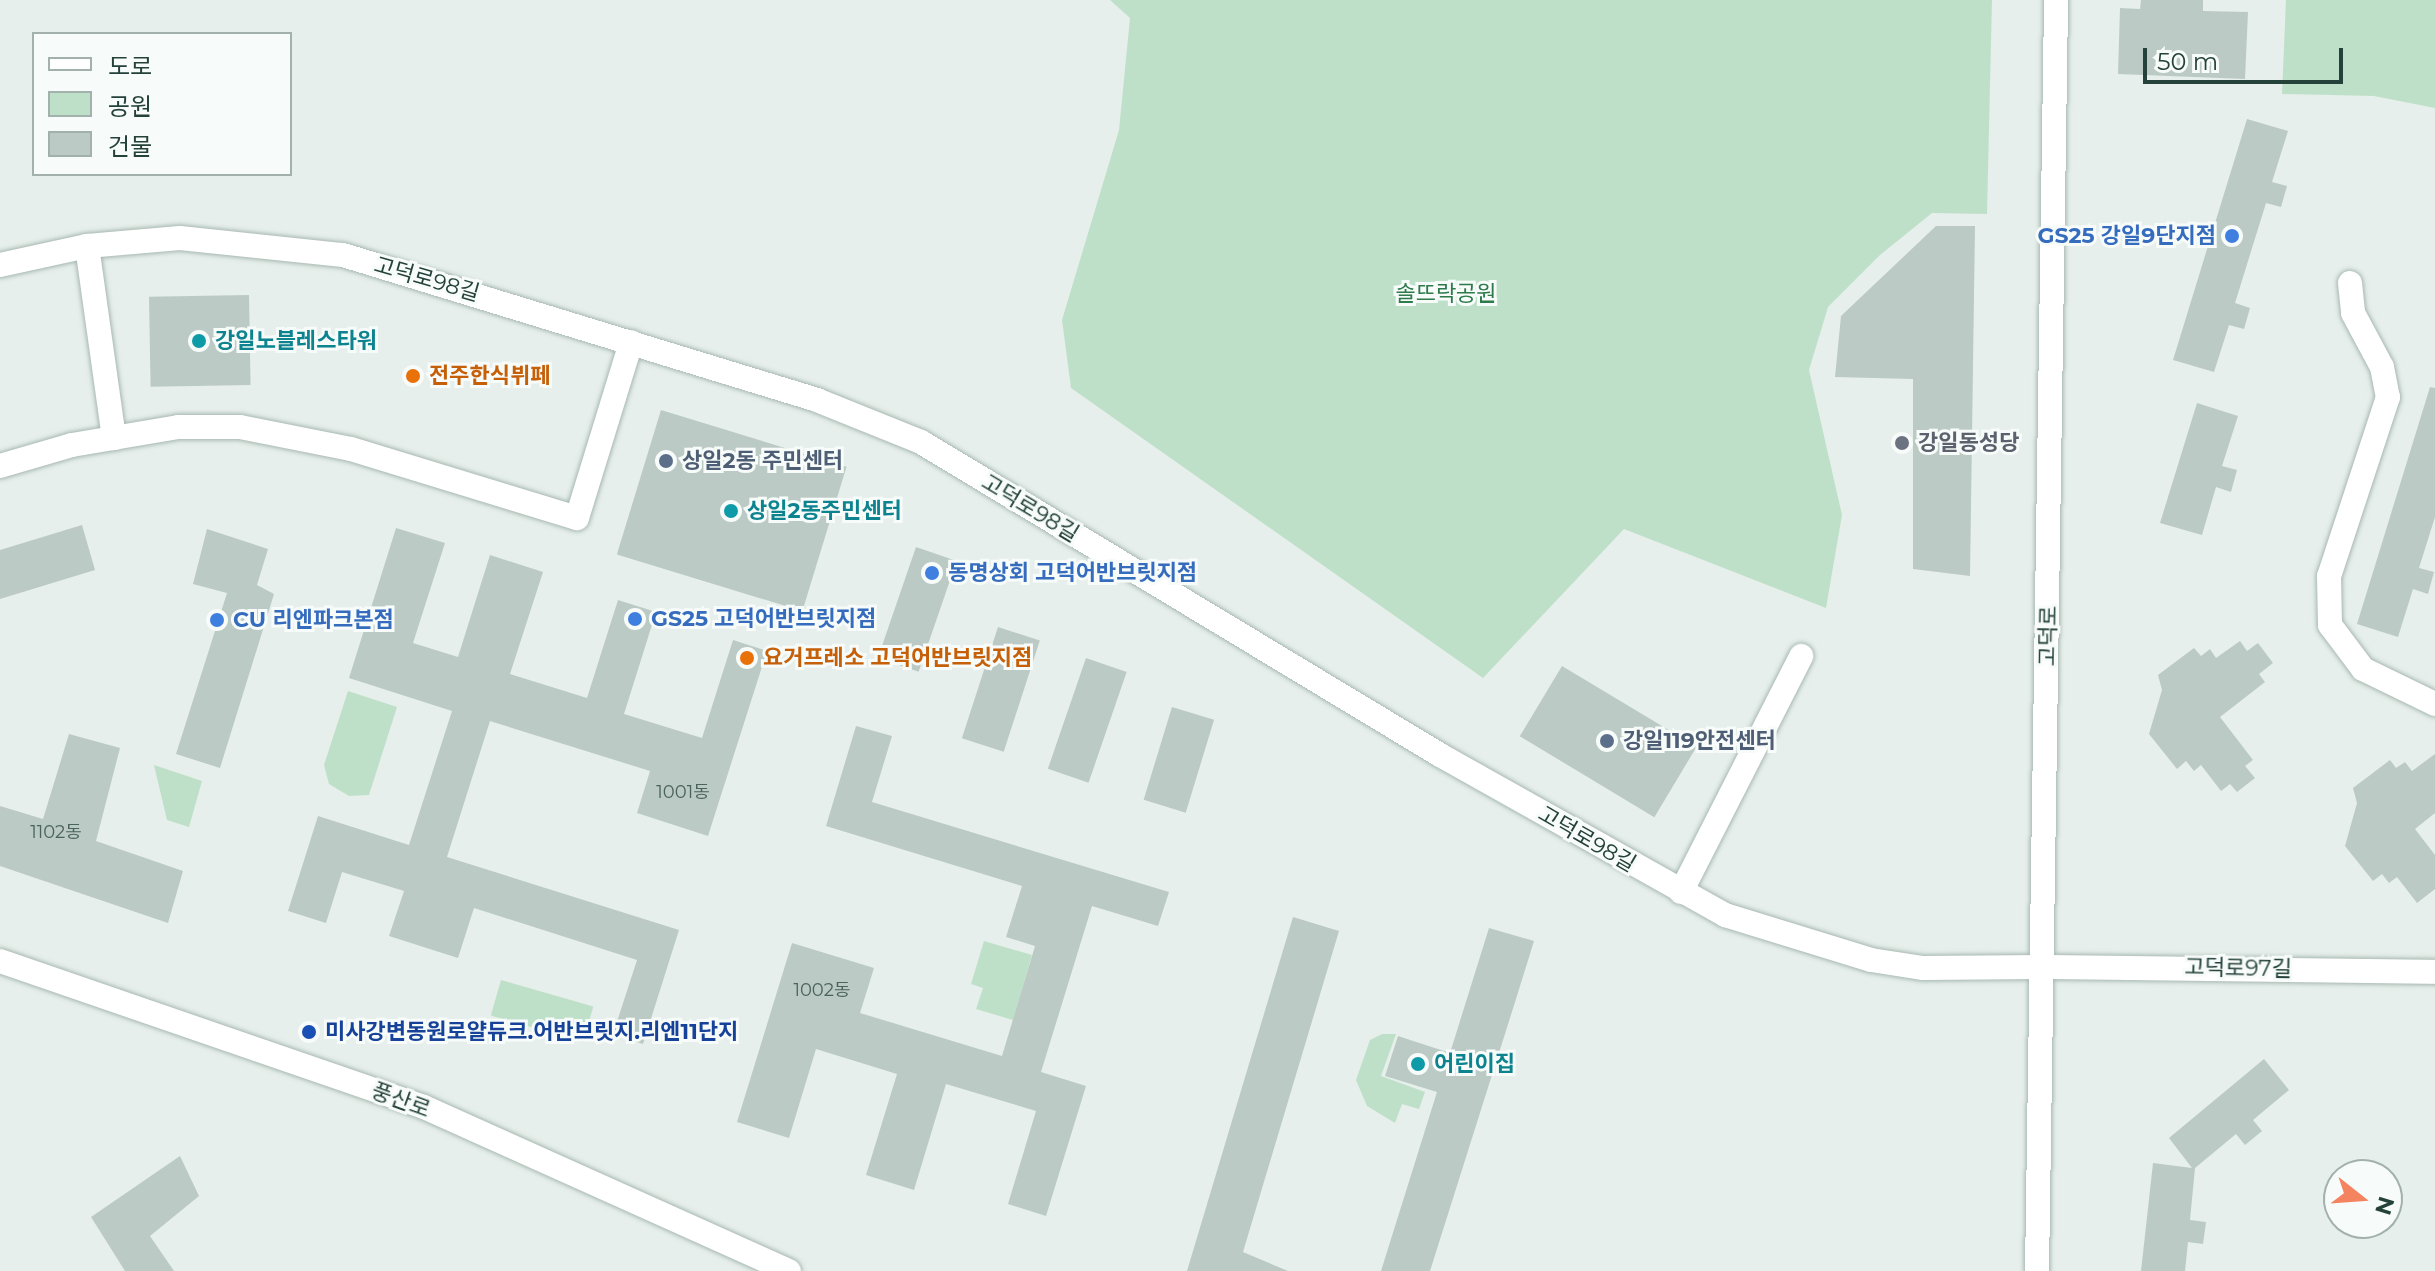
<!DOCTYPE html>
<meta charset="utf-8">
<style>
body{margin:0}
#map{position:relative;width:2435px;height:1271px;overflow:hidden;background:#e6efeb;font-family:Montserrat,"Noto Sans KR",sans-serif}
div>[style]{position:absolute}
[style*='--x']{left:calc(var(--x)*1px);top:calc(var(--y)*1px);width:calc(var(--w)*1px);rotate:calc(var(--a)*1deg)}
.green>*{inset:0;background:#bfe0c8;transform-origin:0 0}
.building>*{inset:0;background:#bbcac4;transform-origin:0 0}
.roads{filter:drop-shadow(0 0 2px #a8b8b2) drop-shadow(0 0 2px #a8b8b2)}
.minor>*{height:24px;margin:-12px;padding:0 12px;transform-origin:12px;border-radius:12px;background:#fff}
.tertiary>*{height:24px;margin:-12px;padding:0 12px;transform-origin:12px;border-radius:12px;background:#fff}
.secondary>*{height:24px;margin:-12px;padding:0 12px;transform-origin:12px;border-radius:12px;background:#fff}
.dots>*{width:22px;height:22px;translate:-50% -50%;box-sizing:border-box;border:4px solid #f7fbf9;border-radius:50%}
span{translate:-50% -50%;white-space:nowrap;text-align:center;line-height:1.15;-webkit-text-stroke:6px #f7fbf9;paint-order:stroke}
.number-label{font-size:18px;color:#4a645c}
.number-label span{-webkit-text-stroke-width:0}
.shop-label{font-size:22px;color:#366cbe;font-weight:700}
.right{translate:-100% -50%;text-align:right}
.left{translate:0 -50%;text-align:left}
.street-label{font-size:22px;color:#24423a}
.park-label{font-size:22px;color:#2d7a4b}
.culture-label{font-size:22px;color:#0d838f;font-weight:700}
.food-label{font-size:22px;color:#c56008;font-weight:700}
.worship-label{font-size:22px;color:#5b616d;font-weight:700}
.service-label{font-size:22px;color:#4e5e75;font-weight:700}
.transit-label{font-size:22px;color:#164399;font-weight:700}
.legend{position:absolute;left:32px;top:32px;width:260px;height:144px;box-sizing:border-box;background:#f7fbf9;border:2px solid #a3b1ad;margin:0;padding:10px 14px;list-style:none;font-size:24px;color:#24423a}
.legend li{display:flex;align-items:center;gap:16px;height:40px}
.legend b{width:40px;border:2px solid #a3b1ad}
.north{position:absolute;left:2323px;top:1159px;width:80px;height:80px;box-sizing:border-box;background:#f7fbf9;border:2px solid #a3b1ad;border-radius:50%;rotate:107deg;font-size:22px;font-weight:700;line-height:32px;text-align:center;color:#24423a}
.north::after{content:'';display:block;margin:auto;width:28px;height:36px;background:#f4845f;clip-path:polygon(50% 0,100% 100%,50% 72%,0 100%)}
.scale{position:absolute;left:2143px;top:48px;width:200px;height:36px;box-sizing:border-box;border:4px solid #24423a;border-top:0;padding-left:10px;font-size:24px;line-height:28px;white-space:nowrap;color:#24423a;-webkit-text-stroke:6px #f7fbf9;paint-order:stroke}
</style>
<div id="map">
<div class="green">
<i style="clip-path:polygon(1110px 0,1992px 0,1987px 214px,1932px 213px,1880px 255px,1828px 307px,1809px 370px,1842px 515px,1826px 608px,1624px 529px,1483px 678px,1071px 388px,1062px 320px,1119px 130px,1130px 18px)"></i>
<i style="clip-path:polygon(2286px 0,2435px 0,2435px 108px,2374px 96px,2282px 94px)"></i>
<i style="clip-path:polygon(348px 691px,397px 707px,369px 795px,349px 796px,329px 784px,324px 765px)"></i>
<i style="clip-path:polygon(154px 765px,202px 781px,189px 827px,167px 820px)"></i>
<i style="clip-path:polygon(984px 941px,1032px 955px,1013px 1020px,976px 1009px,983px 988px,971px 984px)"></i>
<i style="left:501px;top:980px;width:96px;height:37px;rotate:16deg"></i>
<i style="clip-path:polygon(1382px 1034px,1396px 1034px,1381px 1076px,1425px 1092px,1419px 1109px,1402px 1104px,1395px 1123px,1367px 1106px,1356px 1080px,1370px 1040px)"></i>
</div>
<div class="building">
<i style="clip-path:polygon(2141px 0,2203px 0,2203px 11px,2248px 12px,2245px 79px,2118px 74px,2120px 8px,2140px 9px)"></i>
<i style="clip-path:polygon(2247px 119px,2288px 131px,2272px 182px,2287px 186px,2281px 207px,2266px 203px,2235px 303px,2250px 308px,2244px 329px,2229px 325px,2214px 372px,2173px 360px)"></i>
<i style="clip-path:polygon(1936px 226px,1975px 226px,1970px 576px,1913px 569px,1913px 379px,1835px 377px,1841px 316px)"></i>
<i style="left:249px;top:295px;width:90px;height:100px;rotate:89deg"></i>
<i style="clip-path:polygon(2430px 387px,2435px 388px,2435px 517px,2419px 568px,2434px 572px,2428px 594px,2413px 589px,2398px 637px,2357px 624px)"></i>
<i style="clip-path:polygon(2197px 403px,2238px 416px,2222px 466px,2237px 470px,2231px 492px,2216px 487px,2202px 535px,2160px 523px)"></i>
<i style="left:661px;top:410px;width:194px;height:151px;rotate:17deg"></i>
<i style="clip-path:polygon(82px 525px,95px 570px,0 599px,0 550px)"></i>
<i style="clip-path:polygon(396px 528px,445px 543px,413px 643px,458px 657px,490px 555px,543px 572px,510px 674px,587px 698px,618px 600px,656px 612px,624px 714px,702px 738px,733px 640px,767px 651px,708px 836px,637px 813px,650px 771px,490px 721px,447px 857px,679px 930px,643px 1044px,613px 1034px,637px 960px,474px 908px,458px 958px,389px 936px,404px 891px,342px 872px,326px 923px,288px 911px,318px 816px,409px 845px,452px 711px,349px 678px)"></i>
<i style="clip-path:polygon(207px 529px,268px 549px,257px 585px,274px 594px,220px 768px,176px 754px,227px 593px,193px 584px)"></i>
<i style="left:916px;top:547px;width:43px;height:117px;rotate:19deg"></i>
<i style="left:998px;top:627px;width:44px;height:117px;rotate:18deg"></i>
<i style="clip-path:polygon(2240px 641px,2247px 651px,2258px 643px,2273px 663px,2259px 674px,2265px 682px,2220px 717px,2253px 760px,2245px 766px,2255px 778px,2237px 792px,2230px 784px,2221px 791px,2201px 765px,2194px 771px,2186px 761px,2177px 769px,2149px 734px,2162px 690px,2158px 675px,2194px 648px,2201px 656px,2210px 649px,2216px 658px)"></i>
<i style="left:1086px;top:658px;width:43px;height:117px;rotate:19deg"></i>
<i style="left:1562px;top:666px;width:157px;height:82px;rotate:31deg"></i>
<i style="left:1172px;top:707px;width:44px;height:97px;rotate:17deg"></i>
<i style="clip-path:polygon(856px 726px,892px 736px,872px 802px,1169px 892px,1158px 926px,1092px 906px,1041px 1072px,1086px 1086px,1046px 1216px,1008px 1204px,1036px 1111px,946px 1084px,914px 1190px,866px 1175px,897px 1074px,816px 1049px,789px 1138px,737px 1122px,792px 943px,874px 968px,860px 1013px,1002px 1056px,1035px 946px,1006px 937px,1022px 886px,826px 826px)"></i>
<i style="clip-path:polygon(69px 734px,120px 748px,96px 841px,183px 871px,168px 923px,0 866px,0 806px,43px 819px)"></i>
<i style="clip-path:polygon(2435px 754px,2435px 813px,2415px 829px,2435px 855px,2435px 889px,2417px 903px,2397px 877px,2389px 883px,2382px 874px,2373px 881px,2345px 846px,2357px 803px,2353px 788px,2390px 760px,2396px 768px,2405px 762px,2412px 771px)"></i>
<i style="clip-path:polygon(1293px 917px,1339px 931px,1243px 1252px,1288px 1271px,1187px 1271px)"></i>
<i style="clip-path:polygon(1489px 928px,1534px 941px,1516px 999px,1430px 1271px,1381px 1271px,1437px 1092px,1385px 1076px,1398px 1036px,1450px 1053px)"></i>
<i style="clip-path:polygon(2264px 1059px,2289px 1090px,2253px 1120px,2262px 1131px,2245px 1145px,2236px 1134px,2195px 1168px,2190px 1220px,2206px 1222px,2203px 1244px,2188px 1242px,2185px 1271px,2141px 1271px,2153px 1163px,2192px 1168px,2169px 1138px)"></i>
<i style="clip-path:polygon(180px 1156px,199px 1196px,150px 1236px,174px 1271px,125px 1271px,91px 1217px)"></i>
</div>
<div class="roads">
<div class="minor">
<i style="--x:87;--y:246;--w:194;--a:82"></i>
<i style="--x:0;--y:265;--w:89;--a:-12.3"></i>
<i style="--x:87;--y:246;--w:93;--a:-4.9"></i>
<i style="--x:180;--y:238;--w:164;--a:6"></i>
<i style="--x:343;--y:255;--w:496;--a:17"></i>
<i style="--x:817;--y:400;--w:112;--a:22"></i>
<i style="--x:921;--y:442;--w:606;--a:31.09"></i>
<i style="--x:1440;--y:755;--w:327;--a:29.3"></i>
<i style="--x:1725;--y:915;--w:153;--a:17.1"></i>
<i style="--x:1871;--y:960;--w:53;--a:8.7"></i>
<i style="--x:1923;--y:968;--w:119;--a:-0.5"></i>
<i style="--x:2350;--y:283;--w:30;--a:84"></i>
<i style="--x:2353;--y:313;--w:61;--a:61.8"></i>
<i style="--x:2382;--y:367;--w:31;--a:79"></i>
<i style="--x:2388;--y:397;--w:188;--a:108.2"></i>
<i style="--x:2329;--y:576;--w:49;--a:88.8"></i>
<i style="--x:2330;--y:625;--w:55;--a:53.1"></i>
<i style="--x:2363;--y:669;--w:80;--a:25.9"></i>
<i style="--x:0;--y:466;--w:75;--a:-16.3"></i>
<i style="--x:72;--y:445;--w:108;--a:-9.6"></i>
<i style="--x:178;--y:427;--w:62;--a:0"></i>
<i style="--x:240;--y:427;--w:113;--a:11.2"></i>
<i style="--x:351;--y:449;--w:236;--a:17"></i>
<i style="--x:577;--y:518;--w:184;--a:-72.9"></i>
<i style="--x:1681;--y:892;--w:265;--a:-63"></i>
</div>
<div class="tertiary">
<i style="--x:0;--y:961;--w:448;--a:19"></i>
<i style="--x:424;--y:1107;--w:400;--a:24.2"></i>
<i style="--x:2042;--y:967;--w:393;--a:0.7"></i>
</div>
<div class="secondary">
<i style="--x:2037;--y:1271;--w:1271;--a:-89.14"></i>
</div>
</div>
<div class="dots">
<i style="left:2232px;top:236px;background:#3f7fe0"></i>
<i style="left:199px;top:341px;background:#0f9aa8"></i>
<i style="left:413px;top:376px;background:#e8710a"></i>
<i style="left:1902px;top:443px;background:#6b7280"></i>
<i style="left:666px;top:461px;background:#5c6f8a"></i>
<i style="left:731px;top:511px;background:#0f9aa8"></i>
<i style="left:932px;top:573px;background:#3f7fe0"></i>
<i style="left:635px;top:619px;background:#3f7fe0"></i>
<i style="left:217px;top:620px;background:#3f7fe0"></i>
<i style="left:747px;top:658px;background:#e8710a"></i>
<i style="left:1607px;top:741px;background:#5c6f8a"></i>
<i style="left:309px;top:1032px;background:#1a4fb4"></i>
<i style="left:1418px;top:1064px;background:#0f9aa8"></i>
</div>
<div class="number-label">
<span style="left:683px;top:792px">1001동</span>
<span style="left:56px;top:832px">1102동</span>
<span style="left:822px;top:990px">1002동</span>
</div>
<div class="shop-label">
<span class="right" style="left:2216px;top:236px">GS25 강일9단지점</span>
<span class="left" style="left:948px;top:573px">동명상회 고덕어반브릿지점</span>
<span class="left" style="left:651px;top:619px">GS25 고덕어반브릿지점</span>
<span class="left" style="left:233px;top:620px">CU 리엔파크본점</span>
</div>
<div class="street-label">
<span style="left:427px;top:279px;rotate:16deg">고덕로98길</span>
<span style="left:1030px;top:508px;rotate:31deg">고덕로98길</span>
<span style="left:2048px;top:636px;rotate:-89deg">고덕로</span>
<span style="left:1587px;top:839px;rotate:30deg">고덕로98길</span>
<span style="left:2238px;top:968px;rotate:1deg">고덕로97길</span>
<span style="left:401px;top:1100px;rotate:20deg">풍산로</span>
</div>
<div class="park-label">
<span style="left:1446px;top:294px">솔뜨락공원</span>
</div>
<div class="culture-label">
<span class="left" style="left:215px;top:341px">강일노블레스타워</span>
<span class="left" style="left:747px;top:511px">상일2동주민센터</span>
<span class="left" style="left:1434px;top:1064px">어린이집</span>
</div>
<div class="food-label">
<span class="left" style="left:429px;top:376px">전주한식뷔페</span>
<span class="left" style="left:763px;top:658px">요거프레소 고덕어반브릿지점</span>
</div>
<div class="worship-label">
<span class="left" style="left:1918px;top:443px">강일동성당</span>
</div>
<div class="service-label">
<span class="left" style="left:682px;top:461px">상일2동 주민센터</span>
<span class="left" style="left:1623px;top:741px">강일119안전센터</span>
</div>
<div class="transit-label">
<span class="left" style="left:325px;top:1032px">미사강변동원로얄듀크.어반브릿지.리엔11단지</span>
</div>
<ul class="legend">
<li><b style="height:10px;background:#fff"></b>도로</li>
<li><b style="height:22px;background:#bfe0c8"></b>공원</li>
<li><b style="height:22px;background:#bbcac4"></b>건물</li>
</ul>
<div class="north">N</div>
<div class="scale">50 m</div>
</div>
